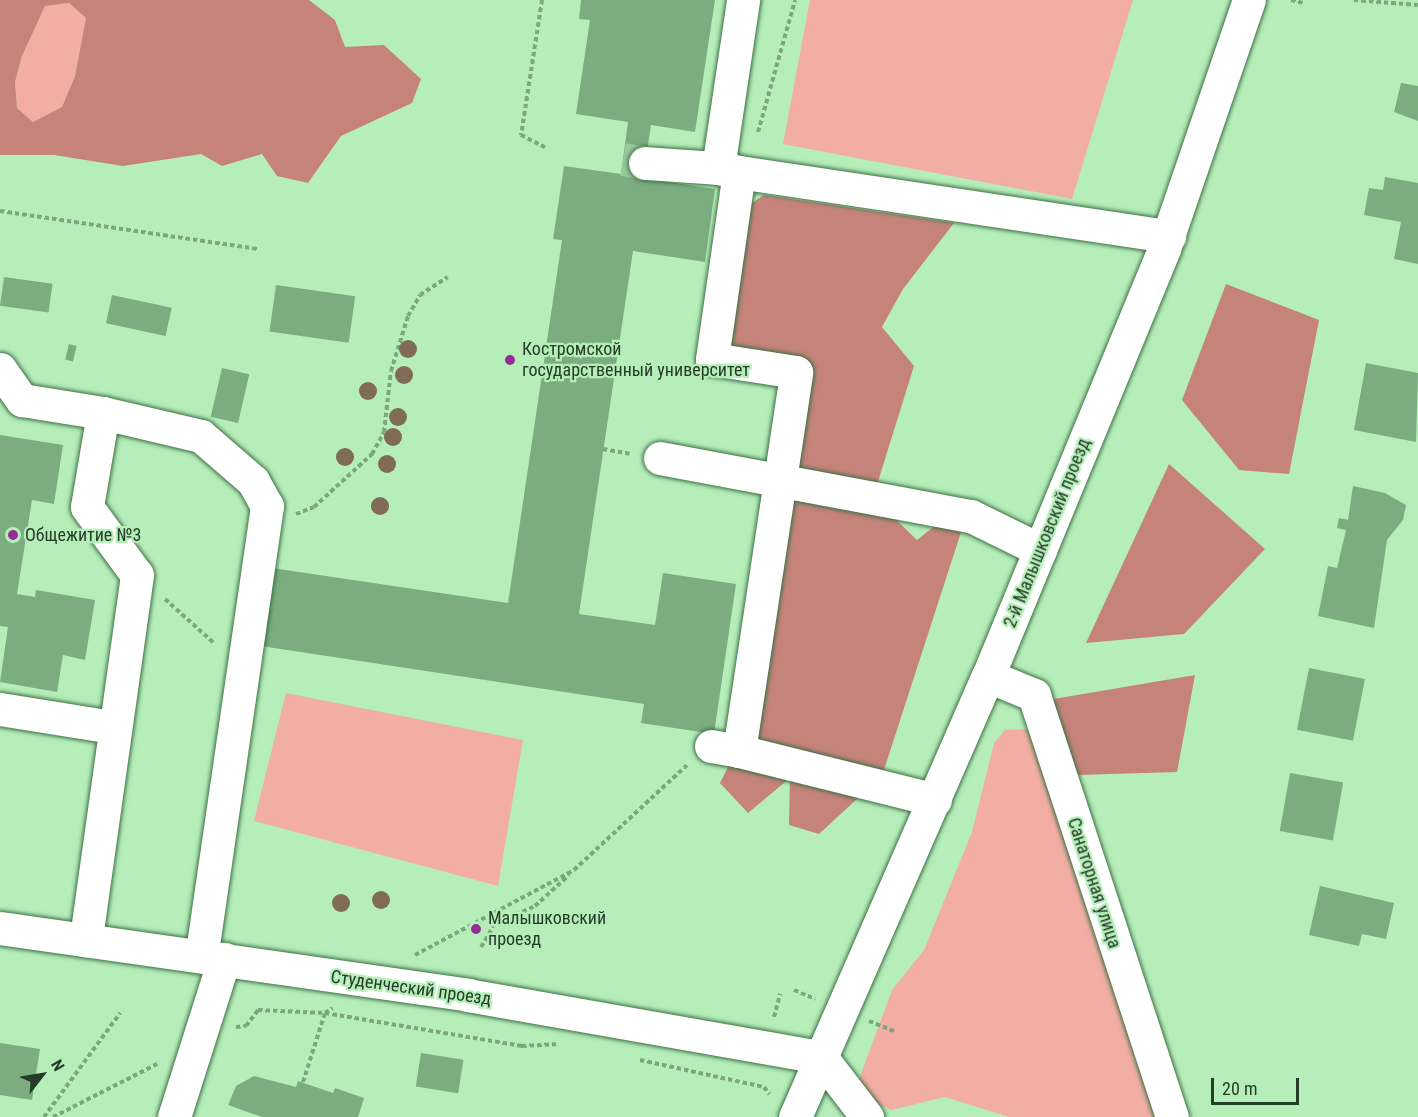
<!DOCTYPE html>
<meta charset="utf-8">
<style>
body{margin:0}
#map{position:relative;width:1418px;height:1117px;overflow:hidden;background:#b6eeba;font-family:"Roboto Condensed",sans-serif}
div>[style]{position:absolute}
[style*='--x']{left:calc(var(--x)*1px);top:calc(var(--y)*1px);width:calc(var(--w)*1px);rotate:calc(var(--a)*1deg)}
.green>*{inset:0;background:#f2aea5}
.forest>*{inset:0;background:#c6837c}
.building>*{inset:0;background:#7bad80;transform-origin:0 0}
.minor-tunnel>*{height:33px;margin-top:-16.5px;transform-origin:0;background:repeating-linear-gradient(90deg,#99ca9d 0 33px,transparent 0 49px)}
.path>*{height:4px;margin-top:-2px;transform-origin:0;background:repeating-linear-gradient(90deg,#7ca67f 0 4.5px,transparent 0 7.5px)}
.roads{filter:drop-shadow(0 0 2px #3c7043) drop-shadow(0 0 2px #3c7043)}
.minor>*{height:33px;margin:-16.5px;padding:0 16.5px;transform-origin:16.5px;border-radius:16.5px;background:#fff}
.trees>*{width:18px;height:18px;margin:-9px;border-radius:50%;background:#806c56}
.dots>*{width:16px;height:16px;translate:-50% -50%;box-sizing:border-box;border:3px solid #b6eeba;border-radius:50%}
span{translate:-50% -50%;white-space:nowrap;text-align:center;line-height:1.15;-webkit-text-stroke:4.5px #b6eeba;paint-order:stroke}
.poi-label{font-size:18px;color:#253c28}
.left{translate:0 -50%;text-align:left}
.street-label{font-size:18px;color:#253c28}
.north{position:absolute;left:12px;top:1045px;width:60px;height:60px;-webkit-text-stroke:4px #b6eeba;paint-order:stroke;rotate:59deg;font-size:16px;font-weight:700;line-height:24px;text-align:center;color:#253c28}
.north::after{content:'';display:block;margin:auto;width:21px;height:27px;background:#253c28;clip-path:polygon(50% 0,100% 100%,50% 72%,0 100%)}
.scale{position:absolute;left:1211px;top:1078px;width:88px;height:27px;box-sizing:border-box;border:3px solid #253c28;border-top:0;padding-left:8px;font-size:18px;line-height:21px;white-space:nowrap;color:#253c28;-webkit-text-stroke:4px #b6eeba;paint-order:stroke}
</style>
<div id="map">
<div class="green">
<i style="clip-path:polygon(810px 0,1133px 0,1072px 199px,783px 144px)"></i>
<i style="clip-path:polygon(69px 3px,86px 18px,75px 76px,62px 107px,33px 122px,17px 108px,15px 82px,22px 56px,45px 6px)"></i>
<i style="clip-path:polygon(286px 693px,523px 740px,498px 886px,254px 821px)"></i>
<i style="clip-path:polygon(1026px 729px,1032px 735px,1160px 1117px,1009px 1117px,945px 1097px,891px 1110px,873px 1101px,858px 1082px,892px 990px,924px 950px,972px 832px,994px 743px,1005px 730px)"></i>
</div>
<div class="forest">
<i style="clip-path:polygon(evenodd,0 0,309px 0,335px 20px,345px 47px,384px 45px,421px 79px,412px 103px,341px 136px,308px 183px,277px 176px,262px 154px,222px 166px,201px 154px,123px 166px,54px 155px,0 155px,0 0,69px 3px,86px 18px,75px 76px,62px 107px,33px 122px,17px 108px,15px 82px,22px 56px,45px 6px,69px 3px)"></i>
<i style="clip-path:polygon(764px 195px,954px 223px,903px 289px,882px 327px,914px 366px,876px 488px,886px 510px,917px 540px,951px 513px,964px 523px,882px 776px,819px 834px,789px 825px,790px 778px,748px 813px,720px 783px,730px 763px,801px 371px,719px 354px,742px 210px)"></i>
<i style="clip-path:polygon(1226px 284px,1319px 320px,1289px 474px,1239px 470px,1182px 400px)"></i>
<i style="clip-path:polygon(1169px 464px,1265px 549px,1184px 634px,1086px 643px)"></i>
<i style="clip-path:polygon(1195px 675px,1177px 772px,1078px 775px,1048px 700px)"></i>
</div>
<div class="building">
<i style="clip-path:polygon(581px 0,715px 0,695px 132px,651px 125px,643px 178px,715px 189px,705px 262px,633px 251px,579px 614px,655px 625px,663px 573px,736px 584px,714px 734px,641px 723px,644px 704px,261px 646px,272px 568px,508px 603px,562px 240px,553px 239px,564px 166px,621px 174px,628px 122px,576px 114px,590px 20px,579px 19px)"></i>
<i style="clip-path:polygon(1401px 83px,1418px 86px,1418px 121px,1394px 112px)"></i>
<i style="clip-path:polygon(1385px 177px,1418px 183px,1418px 264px,1394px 259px,1401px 222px,1364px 215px,1369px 188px,1383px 190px)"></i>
<i style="left:4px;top:277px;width:49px;height:29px;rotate:8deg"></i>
<i style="left:276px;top:285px;width:80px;height:47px;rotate:8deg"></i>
<i style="left:112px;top:295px;width:61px;height:29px;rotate:12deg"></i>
<i style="left:69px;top:344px;width:8px;height:16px;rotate:14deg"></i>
<i style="clip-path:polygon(1366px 363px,1418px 373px,1416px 442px,1354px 430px)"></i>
<i style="left:222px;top:368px;width:28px;height:50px;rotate:13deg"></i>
<i style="clip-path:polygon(0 435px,63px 445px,54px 504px,32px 500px,17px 594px,35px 597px,36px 590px,95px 600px,85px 660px,63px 655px,57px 692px,0 682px,8px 627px,0 626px)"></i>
<i style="clip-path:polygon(1353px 486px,1385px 493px,1406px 505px,1403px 520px,1387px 540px,1374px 628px,1318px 616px,1328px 566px,1337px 568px,1346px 530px,1337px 528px,1339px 518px,1348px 520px)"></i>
<i style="left:1309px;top:668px;width:57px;height:63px;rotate:11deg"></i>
<i style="left:1290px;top:773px;width:54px;height:59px;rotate:10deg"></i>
<i style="clip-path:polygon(1320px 886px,1394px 903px,1386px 939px,1362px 934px,1359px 946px,1309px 935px)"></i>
<i style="clip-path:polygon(0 1043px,40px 1049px,32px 1100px,0 1095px)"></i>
<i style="left:421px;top:1053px;width:43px;height:34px;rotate:9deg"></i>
<i style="clip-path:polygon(254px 1076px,296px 1087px,298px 1081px,333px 1093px,335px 1088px,364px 1098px,358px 1117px,262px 1117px,228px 1105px,236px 1086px)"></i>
</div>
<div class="minor-tunnel">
<i style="--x:623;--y:159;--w:22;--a:10"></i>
</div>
<div class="path">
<i style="--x:542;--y:0;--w:137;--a:98.8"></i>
<i style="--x:521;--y:135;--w:29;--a:27"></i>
<i style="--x:1291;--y:0;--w:12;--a:14"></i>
<i style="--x:1354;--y:0;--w:64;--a:4.5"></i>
<i style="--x:758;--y:132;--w:137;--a:-74.3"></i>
<i style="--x:0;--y:211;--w:261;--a:8.4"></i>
<i style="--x:603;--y:449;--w:27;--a:10"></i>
<i style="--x:296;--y:514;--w:19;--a:-21"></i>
<i style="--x:314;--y:507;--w:79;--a:-42.4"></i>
<i style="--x:372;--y:454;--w:25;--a:-61"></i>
<i style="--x:384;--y:432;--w:61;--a:-83.5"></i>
<i style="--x:391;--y:371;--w:58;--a:-72.8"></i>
<i style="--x:408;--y:316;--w:24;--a:-60"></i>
<i style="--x:420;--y:295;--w:33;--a:-33"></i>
<i style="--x:165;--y:599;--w:67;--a:42"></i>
<i style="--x:481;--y:947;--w:27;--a:-59"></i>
<i style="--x:495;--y:924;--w:44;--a:-24.2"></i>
<i style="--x:535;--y:906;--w:46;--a:-42.4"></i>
<i style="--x:415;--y:955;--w:180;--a:-28.1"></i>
<i style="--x:574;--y:870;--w:154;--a:-42.9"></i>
<i style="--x:794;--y:990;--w:23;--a:23"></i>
<i style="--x:774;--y:1017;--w:24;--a:-75"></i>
<i style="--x:869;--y:1021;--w:29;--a:22"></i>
<i style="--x:236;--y:1027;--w:10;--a:-6"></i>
<i style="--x:246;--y:1026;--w:20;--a:-53"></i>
<i style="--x:258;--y:1010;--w:67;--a:2.6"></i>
<i style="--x:325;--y:1013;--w:200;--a:9.5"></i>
<i style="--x:522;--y:1046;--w:34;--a:-3"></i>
<i style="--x:640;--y:1060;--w:127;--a:12.3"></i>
<i style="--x:764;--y:1087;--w:9;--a:54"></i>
<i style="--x:303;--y:1082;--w:72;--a:-72.3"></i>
<i style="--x:325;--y:1013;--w:9;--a:-32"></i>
<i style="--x:44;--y:1117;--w:129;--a:-53.8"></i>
<i style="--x:53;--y:1117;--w:117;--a:-27"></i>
</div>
<div class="roads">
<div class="minor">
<i style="--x:645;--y:163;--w:73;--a:3.9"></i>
<i style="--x:718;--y:168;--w:170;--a:-81.5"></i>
<i style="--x:739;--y:172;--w:435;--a:8.5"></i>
<i style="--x:0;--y:369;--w:38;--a:55"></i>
<i style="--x:22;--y:400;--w:82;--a:9.1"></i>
<i style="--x:103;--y:413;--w:95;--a:99.7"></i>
<i style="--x:87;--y:507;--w:84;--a:53.7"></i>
<i style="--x:137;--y:575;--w:369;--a:98"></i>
<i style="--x:103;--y:413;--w:101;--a:13.2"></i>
<i style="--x:201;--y:436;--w:69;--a:40.9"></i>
<i style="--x:253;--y:481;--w:29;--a:61"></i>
<i style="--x:267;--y:506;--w:455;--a:98.3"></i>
<i style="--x:660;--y:458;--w:316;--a:10.6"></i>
<i style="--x:971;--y:516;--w:77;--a:26.2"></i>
<i style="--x:988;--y:676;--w:50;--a:22.4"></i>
<i style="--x:1034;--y:695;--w:444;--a:71.9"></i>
<i style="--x:0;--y:709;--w:113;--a:9.1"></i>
<i style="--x:711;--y:746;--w:28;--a:10"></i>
<i style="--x:739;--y:751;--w:383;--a:-81.4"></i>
<i style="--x:796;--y:372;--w:85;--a:-171.2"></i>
<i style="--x:712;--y:359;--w:189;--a:-81.8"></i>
<i style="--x:739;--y:172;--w:21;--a:-169"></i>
<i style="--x:739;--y:751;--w:202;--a:14"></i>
<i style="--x:0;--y:928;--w:473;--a:8.1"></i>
<i style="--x:468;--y:995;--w:358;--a:10"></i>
<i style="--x:821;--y:1057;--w:76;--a:52.5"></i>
<i style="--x:174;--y:1117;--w:166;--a:-72.4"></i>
<i style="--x:795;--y:1117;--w:481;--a:-66.4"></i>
<i style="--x:988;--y:676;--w:463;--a:-67.6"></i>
<i style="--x:1164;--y:248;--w:262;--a:-71.1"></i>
</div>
</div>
<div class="trees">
<i style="left:408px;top:349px"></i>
<i style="left:404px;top:375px"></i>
<i style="left:368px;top:391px"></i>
<i style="left:398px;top:417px"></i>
<i style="left:393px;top:437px"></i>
<i style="left:345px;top:457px"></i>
<i style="left:387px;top:464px"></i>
<i style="left:380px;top:506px"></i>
<i style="left:381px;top:900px"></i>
<i style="left:341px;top:903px"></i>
</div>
<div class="dots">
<i style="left:510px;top:360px;background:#922e94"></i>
<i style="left:13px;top:535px;background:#922e94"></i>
<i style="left:476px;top:929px;background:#922e94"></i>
</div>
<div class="poi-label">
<span class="left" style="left:522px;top:360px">Костромской<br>государственный университет</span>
<span class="left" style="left:25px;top:535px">Общежитие №3</span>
<span class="left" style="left:488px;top:929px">Малышковский<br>проезд</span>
</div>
<div class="street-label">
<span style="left:1047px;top:533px;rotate:-68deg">2-й Малышковский проезд</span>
<span style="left:1094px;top:883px;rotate:72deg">Санаторная улица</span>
<span style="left:411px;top:988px;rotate:8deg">Студенческий проезд</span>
</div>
<div class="north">N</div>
<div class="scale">20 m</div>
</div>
